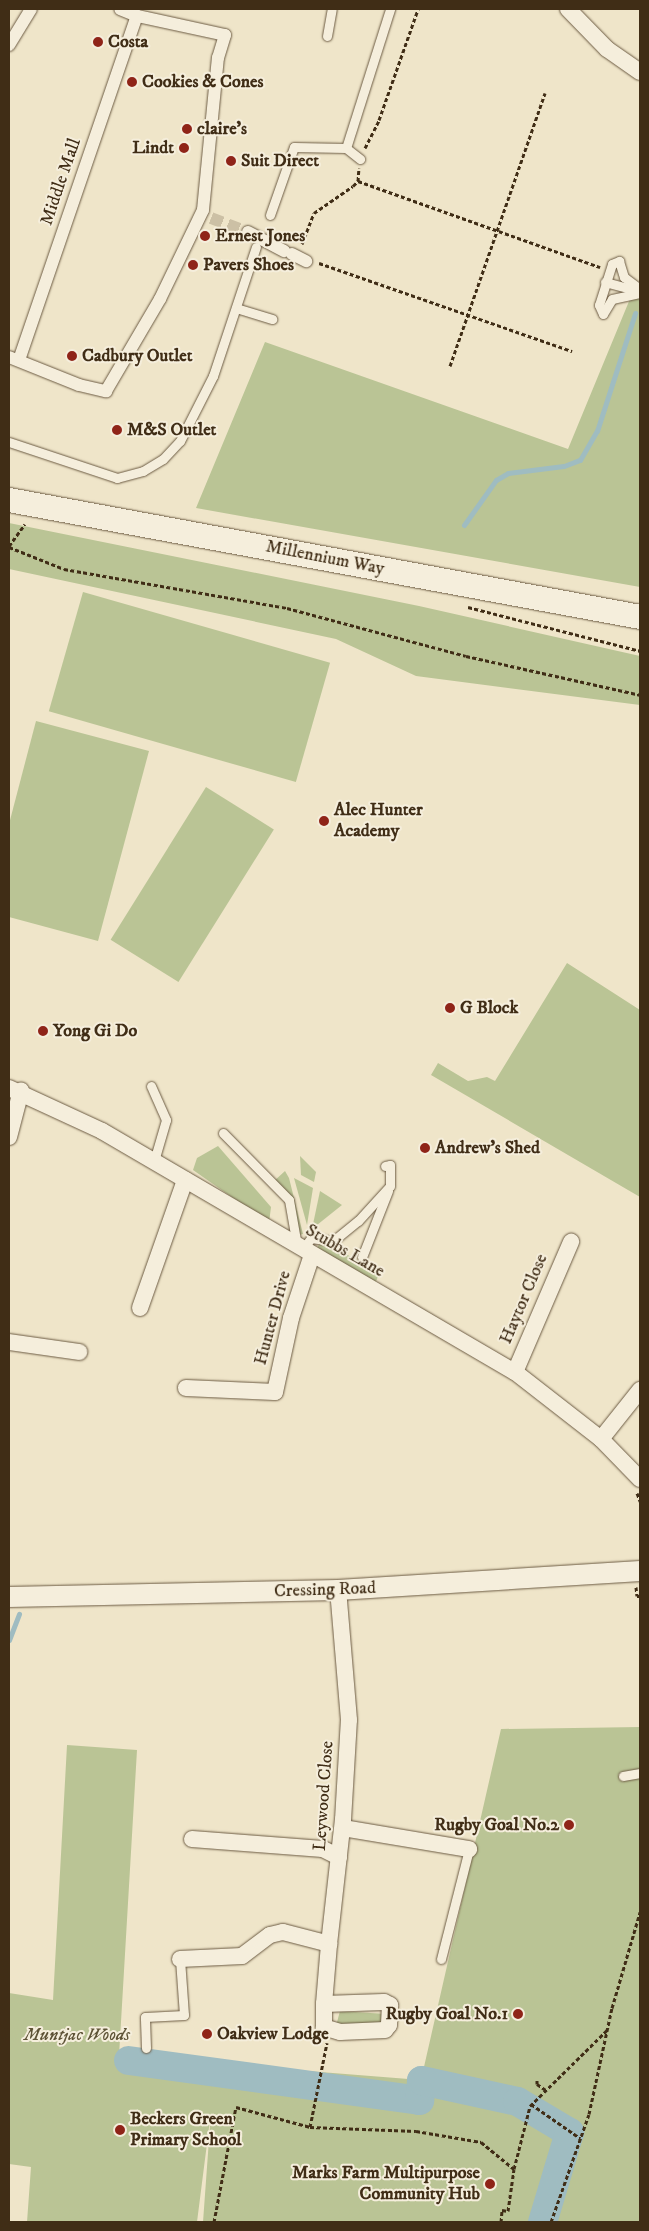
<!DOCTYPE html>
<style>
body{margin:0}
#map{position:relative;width:649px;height:2231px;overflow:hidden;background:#efe5c9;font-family:"IM FELL DW Pica",serif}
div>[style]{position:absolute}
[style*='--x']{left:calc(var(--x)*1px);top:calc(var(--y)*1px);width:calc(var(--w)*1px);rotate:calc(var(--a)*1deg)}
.green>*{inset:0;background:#bac495;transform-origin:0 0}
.stream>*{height:5px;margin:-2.5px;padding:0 2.5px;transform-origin:2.5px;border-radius:2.5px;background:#9fbcc1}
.river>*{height:29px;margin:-14.5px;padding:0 14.5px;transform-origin:14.5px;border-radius:14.5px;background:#9fbcc1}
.pedestrian-tunnel>*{height:12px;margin-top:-6px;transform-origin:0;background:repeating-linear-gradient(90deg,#ccc0a5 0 12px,transparent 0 18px)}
.path>*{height:3px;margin-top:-1.5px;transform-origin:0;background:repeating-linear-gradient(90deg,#402d16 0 4px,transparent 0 6.5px)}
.roads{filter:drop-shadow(0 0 1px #6c5b43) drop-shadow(0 0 1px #6c5b43)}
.service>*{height:9px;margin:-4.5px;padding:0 4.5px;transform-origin:4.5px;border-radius:4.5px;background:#f5eedc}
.pedestrian>*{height:12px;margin:-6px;padding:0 6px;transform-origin:6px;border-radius:6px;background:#f5eedc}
.minor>*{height:16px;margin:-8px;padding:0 8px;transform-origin:8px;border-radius:8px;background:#f5eedc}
.tertiary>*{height:20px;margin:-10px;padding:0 10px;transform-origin:10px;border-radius:10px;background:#f5eedc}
.secondary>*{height:24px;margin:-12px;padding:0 12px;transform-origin:12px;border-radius:12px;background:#f5eedc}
.dots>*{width:14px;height:14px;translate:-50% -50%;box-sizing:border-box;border:2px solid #f5eedc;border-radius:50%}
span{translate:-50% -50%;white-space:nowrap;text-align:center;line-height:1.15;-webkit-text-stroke:4px #f5eedc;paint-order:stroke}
.poi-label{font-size:18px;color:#402d16;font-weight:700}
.left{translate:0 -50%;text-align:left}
.right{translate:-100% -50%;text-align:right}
.street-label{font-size:18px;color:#402d16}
.park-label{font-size:18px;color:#5e5336;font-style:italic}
.frame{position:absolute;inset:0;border:10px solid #402d16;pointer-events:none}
</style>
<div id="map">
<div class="green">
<i style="clip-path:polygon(632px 294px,640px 296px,640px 587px,196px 508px,265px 342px,568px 449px)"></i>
<i style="clip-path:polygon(9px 523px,419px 606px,640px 656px,640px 705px,416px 676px,336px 639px,9px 569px)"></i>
<i style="left:83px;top:592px;width:257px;height:124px;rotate:16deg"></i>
<i style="clip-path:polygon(36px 721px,149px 751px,98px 941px,9px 917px,9px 824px)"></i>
<i style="left:206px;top:787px;width:80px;height:180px;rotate:32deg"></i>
<i style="clip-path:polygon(567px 963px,640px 1010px,640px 1197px,431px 1075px,438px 1063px,468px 1081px,487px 1077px,495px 1081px)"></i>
<i style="clip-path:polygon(218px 1146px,271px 1207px,269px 1223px,193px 1170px,197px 1158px)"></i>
<i style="clip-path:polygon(300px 1156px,316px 1172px,314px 1182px,301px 1175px)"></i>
<i style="clip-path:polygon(285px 1171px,289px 1178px,303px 1234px,299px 1235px,289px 1200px,273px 1182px)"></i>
<i style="clip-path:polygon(294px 1178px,313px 1188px,307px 1225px)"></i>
<i style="clip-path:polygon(320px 1191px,342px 1205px,312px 1229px)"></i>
<i style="clip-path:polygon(321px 1241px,380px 1272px,374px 1286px,316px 1250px)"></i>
<i style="clip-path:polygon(evenodd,640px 1727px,640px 2222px,203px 2222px,211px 2112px,197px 2222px,27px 2222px,31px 2167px,9px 2164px,9px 1993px,53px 2000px,67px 1745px,137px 1750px,119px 2056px,421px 2080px,501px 1729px,640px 1727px,435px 2083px,484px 2091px,503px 2098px,502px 2098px,435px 2083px)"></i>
<i style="clip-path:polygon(340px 2011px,386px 2014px,383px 2024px,336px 2026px)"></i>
</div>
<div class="stream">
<i style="--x:464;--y:525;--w:55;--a:-54.6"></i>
<i style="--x:496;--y:480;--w:14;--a:-30"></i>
<i style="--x:508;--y:473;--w:56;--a:-7.1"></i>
<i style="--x:564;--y:466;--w:17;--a:-21"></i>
<i style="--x:580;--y:460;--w:34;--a:-60"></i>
<i style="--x:597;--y:431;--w:124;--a:-72.1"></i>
<i style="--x:9;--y:1640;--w:28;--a:-69"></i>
</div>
<div class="river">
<i style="--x:128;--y:2060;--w:294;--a:7.8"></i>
<i style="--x:419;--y:2100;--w:20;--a:-84"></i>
<i style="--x:421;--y:2080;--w:98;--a:12.3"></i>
<i style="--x:517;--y:2101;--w:61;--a:30.8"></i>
<i style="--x:569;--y:2132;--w:94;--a:106.7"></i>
</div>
<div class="pedestrian-tunnel">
<i style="--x:211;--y:218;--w:40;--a:21"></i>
</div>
<div class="path">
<i style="--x:365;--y:148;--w:31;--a:-63"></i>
<i style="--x:379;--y:120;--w:118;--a:-70.6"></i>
<i style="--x:358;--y:181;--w:257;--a:19.6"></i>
<i style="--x:302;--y:244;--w:33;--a:-69"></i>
<i style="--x:314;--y:213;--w:47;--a:-34.7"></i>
<i style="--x:353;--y:186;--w:7;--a:-45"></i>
<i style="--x:358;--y:181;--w:13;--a:-86"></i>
<i style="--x:319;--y:263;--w:268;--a:19.2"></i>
<i style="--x:450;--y:366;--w:289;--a:-70.8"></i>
<i style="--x:9;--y:546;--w:27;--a:-54"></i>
<i style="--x:9;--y:547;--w:59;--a:21.8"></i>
<i style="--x:64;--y:569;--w:226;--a:9.9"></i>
<i style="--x:287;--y:608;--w:185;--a:15"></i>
<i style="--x:466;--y:656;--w:178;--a:12.6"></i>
<i style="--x:468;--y:607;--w:178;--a:14.3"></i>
<i style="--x:637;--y:1493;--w:9;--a:69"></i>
<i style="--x:636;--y:1587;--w:9;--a:84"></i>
<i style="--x:637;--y:1596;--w:3;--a:0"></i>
<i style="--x:537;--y:2080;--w:4;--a:90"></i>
<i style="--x:537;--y:2084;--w:11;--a:34"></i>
<i style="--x:531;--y:2104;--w:60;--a:34.8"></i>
<i style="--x:310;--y:2127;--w:86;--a:-78.6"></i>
<i style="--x:214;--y:2222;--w:117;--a:-79.2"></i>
<i style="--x:236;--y:2107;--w:77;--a:15.1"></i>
<i style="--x:310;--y:2127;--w:106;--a:2.2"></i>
<i style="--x:416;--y:2131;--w:66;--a:9.6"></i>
<i style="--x:481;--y:2142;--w:43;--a:39.3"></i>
<i style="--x:501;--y:2222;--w:12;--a:-85"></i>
<i style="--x:502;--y:2210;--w:6;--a:9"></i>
<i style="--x:508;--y:2211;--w:42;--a:-81.9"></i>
<i style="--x:514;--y:2169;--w:65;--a:-75.7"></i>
<i style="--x:530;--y:2106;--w:110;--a:-44.6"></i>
<i style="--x:551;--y:2222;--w:114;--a:-70.6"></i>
<i style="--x:589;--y:2114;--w:108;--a:-77.8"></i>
<i style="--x:612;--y:2008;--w:100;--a:-73.7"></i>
</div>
<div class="roads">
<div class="service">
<i style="--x:327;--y:36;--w:27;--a:-80"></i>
<i style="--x:346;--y:148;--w:18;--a:38"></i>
<i style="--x:270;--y:215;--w:72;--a:-70.6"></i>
<i style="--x:294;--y:147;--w:52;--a:1.1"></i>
<i style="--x:346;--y:148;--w:146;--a:-72.4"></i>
<i style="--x:605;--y:282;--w:31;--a:15"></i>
<i style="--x:236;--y:308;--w:38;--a:17"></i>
<i style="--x:603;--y:314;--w:10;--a:-114"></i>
<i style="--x:599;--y:305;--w:43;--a:-72.4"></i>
<i style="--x:612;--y:264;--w:8;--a:-23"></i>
<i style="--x:619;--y:261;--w:17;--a:73"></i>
<i style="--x:624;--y:277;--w:20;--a:37"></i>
<i style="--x:603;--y:314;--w:17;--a:-59"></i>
<i style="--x:612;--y:299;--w:29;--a:-12"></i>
<i style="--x:9;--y:442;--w:114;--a:18.4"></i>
<i style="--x:117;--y:478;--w:27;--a:-15"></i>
<i style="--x:143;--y:471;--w:23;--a:-31"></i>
<i style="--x:163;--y:459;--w:25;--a:-47"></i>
<i style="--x:180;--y:441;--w:73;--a:-63.1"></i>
<i style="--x:213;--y:376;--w:136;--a:-71.6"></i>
<i style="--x:151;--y:1086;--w:37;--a:66"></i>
<i style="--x:166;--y:1120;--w:43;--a:106.3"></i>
<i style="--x:223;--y:1133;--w:94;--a:45.4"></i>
<i style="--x:289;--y:1200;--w:47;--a:80.1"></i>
<i style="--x:303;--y:1249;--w:14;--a:-54"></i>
<i style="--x:311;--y:1238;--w:22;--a:8"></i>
<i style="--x:333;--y:1241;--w:32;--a:-39"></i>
<i style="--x:358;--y:1221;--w:47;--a:-47.6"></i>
<i style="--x:390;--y:1186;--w:21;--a:-90"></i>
<i style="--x:390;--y:1165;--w:5;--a:169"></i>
<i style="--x:362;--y:1257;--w:71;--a:-68.5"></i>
<i style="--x:623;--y:1776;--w:17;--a:-10"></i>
<i style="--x:441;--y:1959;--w:114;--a:-75.7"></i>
<i style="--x:146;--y:2048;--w:31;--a:-92"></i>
<i style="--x:145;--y:2017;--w:39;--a:-3"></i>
<i style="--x:184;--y:2015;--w:56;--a:-94.1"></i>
</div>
<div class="pedestrian">
<i style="--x:9;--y:45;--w:42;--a:-58.6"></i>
<i style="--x:248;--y:232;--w:41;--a:27.8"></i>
<i style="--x:292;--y:254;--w:16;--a:27"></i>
<i style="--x:9;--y:357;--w:75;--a:21.8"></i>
<i style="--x:79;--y:385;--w:28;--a:13"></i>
<i style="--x:106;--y:391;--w:107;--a:-59.6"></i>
<i style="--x:160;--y:299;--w:99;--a:-64.2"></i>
<i style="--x:203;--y:210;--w:153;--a:-84.4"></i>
<i style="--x:218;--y:58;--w:24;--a:-73"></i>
<i style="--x:225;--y:35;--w:90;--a:-167.8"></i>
<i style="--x:137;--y:16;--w:18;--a:-158"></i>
<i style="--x:19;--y:360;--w:364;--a:-71.1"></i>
</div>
<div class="minor">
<i style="--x:568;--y:9;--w:56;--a:45.7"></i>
<i style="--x:607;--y:49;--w:40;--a:34.9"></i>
<i style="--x:9;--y:1088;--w:102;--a:24.8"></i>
<i style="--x:102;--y:1131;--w:478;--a:30.3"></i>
<i style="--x:515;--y:1372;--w:109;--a:37.9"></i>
<i style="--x:601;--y:1439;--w:56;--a:45.7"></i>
<i style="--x:9;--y:1137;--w:48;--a:-75.4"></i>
<i style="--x:140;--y:1308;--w:136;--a:-70.6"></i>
<i style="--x:9;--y:1342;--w:71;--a:8.1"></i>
<i style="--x:515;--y:1372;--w:142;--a:-66.7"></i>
<i style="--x:186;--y:1388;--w:89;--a:2.6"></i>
<i style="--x:275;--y:1392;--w:76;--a:-77.8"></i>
<i style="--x:291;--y:1318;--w:66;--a:-71.6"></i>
<i style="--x:601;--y:1439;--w:63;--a:-51.5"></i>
<i style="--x:343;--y:1828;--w:128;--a:9.5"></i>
<i style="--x:192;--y:1839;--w:131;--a:4.4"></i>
<i style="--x:323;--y:1849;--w:18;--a:27"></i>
<i style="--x:180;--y:1959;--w:62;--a:-2.8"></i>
<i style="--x:242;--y:1956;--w:35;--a:-37"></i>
<i style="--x:270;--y:1935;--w:13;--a:-13"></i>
<i style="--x:283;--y:1932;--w:48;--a:14.6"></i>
<i style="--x:324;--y:2004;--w:60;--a:-1.9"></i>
<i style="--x:384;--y:2002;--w:7;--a:27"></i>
<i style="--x:390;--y:2005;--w:20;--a:93"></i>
<i style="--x:389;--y:2025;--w:6;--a:129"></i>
<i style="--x:385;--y:2030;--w:45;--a:177.5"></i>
<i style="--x:340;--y:2032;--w:17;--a:-163"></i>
<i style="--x:324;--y:2027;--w:23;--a:-90"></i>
<i style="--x:324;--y:2004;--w:60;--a:-85.2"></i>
<i style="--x:329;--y:1944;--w:125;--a:-83.6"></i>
<i style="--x:343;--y:1820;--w:100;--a:-86.6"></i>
<i style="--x:349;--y:1720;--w:130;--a:-94.8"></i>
</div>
<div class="tertiary">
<i style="--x:9;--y:1597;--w:329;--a:-1.2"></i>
<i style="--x:338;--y:1590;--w:303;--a:-3.6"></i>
</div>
<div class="secondary">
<i style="--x:9;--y:500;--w:642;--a:10.5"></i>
</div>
</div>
<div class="dots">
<i style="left:98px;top:42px;background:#8f2418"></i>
<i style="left:132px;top:82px;background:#8f2418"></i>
<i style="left:187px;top:129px;background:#8f2418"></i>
<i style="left:184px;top:148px;background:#8f2418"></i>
<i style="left:231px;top:161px;background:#8f2418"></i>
<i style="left:205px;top:236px;background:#8f2418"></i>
<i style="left:193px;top:265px;background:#8f2418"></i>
<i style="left:72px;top:356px;background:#8f2418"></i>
<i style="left:117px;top:430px;background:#8f2418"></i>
<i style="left:324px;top:821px;background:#8f2418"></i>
<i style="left:450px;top:1008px;background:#8f2418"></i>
<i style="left:43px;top:1031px;background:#8f2418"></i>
<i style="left:425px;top:1148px;background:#8f2418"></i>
<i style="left:569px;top:1825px;background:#8f2418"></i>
<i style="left:518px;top:2014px;background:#8f2418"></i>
<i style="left:207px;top:2034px;background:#8f2418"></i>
<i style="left:120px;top:2130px;background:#8f2418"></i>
<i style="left:490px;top:2184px;background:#8f2418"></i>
</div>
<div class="poi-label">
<span class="left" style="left:108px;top:42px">Costa</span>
<span class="left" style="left:142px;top:82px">Cookies &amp; Cones</span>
<span class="left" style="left:197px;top:129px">claire's</span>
<span class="right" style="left:174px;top:148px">Lindt</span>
<span class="left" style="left:241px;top:161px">Suit Direct</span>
<span class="left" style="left:215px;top:236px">Ernest Jones</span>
<span class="left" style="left:203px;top:265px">Pavers Shoes</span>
<span class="left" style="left:82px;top:356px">Cadbury Outlet</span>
<span class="left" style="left:127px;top:430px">M&amp;S Outlet</span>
<span class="left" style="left:334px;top:821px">Alec Hunter<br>Academy</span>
<span class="left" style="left:460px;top:1008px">G Block</span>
<span class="left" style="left:53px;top:1031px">Yong Gi Do</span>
<span class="left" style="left:435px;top:1148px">Andrew's Shed</span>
<span class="right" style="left:559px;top:1825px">Rugby Goal No.2</span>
<span class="right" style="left:508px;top:2014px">Rugby Goal No.1</span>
<span class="left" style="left:217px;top:2034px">Oakview Lodge</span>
<span class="left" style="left:130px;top:2130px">Beckers Green<br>Primary School</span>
<span class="right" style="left:480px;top:2184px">Marks Farm Multipurpose<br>Community Hub</span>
</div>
<div class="street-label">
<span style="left:61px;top:182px;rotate:-71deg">Middle Mall</span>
<span style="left:325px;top:558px;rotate:11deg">Millennium Way</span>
<span style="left:345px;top:1251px;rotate:30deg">Stubbs Lane</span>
<span style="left:524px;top:1299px;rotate:-67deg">Haytor Close</span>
<span style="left:273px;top:1318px;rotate:-75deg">Hunter Drive</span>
<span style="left:325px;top:1590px;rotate:-2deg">Cressing Road</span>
<span style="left:324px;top:1796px;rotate:-86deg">Leywood Close</span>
</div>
<div class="park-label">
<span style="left:77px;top:2035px">Muntjac Woods</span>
</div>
<div class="frame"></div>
</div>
